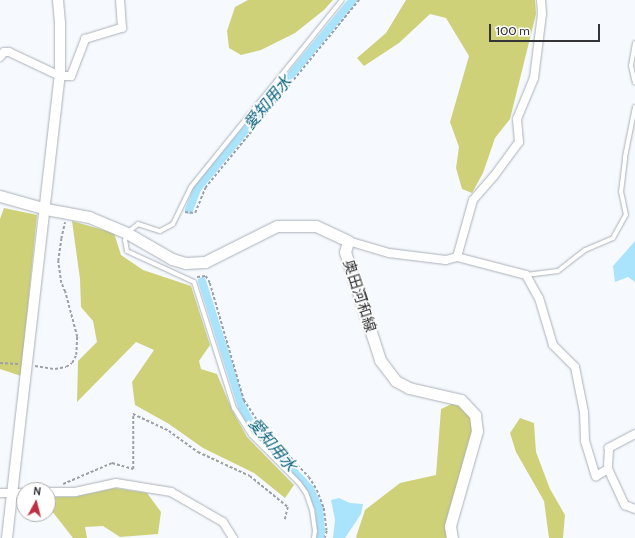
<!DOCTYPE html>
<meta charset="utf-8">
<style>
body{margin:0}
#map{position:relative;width:635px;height:538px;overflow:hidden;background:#f6faff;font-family:Cabin,"Noto Sans JP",sans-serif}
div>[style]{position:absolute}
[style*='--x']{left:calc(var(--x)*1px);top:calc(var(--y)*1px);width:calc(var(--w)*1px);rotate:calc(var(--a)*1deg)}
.forest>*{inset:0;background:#ced178}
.water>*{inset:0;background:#aae4fc}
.canal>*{height:8px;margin:-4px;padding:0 4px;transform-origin:4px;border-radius:4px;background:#aae4fc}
.path>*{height:1.5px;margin-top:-0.75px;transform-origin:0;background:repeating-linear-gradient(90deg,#9da0a4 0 3px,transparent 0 5px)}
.roads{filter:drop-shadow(0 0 1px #abb0b8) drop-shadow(0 0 1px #abb0b8)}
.service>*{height:4px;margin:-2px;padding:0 2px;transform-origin:2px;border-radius:2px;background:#fff}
.minor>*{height:8px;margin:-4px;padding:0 4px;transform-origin:4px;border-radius:4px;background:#fff}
.tertiary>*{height:10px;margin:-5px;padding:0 5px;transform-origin:5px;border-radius:5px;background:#fff}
.secondary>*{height:11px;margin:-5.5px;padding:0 5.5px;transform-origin:5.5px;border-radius:5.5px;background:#fff}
span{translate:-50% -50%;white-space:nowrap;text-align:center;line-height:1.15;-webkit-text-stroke:3.5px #fff;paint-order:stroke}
.street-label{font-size:15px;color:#333538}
.water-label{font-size:16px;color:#07617c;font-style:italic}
.north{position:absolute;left:16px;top:482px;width:40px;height:40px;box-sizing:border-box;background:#fff;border:1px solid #adaeaf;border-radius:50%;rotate:7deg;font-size:11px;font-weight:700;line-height:16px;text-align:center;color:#333538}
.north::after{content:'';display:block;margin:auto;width:14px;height:18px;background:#bf2f43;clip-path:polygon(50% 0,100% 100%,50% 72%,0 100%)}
.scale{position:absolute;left:489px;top:24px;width:111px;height:18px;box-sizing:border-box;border:2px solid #333538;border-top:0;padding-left:5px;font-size:12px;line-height:14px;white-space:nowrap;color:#333538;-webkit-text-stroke:3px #fff;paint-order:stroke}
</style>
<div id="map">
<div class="forest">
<i style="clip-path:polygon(248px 0,333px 0,324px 10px,295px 33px,261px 50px,241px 55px,229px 48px,227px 31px,235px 7px)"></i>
<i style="clip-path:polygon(406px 0,535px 0,536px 14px,510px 119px,495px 138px,483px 173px,472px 193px,462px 189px,456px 168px,459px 147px,450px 122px,469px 56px,446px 18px,430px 14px,399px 43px,364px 66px,357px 58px,386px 33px)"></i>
<i style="clip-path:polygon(4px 208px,37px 215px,21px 376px,0 369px,0 219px)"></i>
<i style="clip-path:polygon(72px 221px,114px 233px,121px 255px,143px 270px,191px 286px,210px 345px,199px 361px,201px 369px,217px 374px,232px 410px,247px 437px,294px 485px,285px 498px,254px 473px,203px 448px,169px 424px,135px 405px,132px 382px,154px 350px,136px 342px,77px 402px,78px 361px,97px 342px,93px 321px,81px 307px,80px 279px)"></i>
<i style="clip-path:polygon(456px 402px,469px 414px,473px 433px,449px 538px,357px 538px,356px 537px,365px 510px,400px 483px,436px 475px,441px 409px)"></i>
<i style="clip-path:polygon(520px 418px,534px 423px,536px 452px,550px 489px,565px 515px,563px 538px,549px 538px,544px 501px,516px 452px,510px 433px)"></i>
<i style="clip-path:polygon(115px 488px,147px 493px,161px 512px,158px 534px,120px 537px,103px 526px,85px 527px,87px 538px,73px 538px,48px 506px,48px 497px,74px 497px)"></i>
</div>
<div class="water">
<i style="clip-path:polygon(635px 241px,635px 282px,628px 277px,615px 282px,613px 266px)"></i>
<i style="clip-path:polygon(339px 498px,350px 503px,363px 504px,361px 514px,345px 538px,333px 538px,335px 520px,331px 500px)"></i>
</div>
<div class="canal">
<i style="--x:189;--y:210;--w:22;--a:-69"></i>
<i style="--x:197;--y:189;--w:245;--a:-50.5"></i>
<i style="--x:202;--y:281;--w:132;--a:72.4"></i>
<i style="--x:242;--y:407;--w:26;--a:61"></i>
<i style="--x:255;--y:430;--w:81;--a:47"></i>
<i style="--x:310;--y:489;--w:21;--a:65"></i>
<i style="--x:319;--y:508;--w:22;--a:85"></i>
<i style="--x:321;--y:530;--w:8;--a:97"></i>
</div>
<div class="path">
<i style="--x:185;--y:212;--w:10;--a:6"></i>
<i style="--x:195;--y:213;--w:27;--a:-68"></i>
<i style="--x:205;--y:188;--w:243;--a:-50.7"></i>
<i style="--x:197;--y:277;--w:9;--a:-6"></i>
<i style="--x:206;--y:276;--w:8;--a:60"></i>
<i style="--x:210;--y:283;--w:122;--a:73.8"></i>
<i style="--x:244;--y:400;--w:30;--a:57"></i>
<i style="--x:260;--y:425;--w:71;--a:46.7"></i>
<i style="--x:309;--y:477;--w:15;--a:58"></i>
<i style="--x:317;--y:490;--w:19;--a:69"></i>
<i style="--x:324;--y:508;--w:23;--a:83"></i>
<i style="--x:327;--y:531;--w:7;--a:106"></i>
<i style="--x:0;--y:363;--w:18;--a:3"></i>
<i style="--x:35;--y:366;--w:20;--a:9"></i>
<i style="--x:55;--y:369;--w:11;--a:-10"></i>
<i style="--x:66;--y:367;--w:7;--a:-34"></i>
<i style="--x:72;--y:363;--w:9;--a:-63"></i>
<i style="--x:76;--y:355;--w:18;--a:-87"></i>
<i style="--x:77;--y:337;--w:47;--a:-104.9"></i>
<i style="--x:65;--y:292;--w:10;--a:-114"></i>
<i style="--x:61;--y:283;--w:22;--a:-98"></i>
<i style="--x:58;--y:261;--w:22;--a:-82"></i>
<i style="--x:61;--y:239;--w:17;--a:-77"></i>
<i style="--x:63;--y:484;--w:53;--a:-23.2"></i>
<i style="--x:112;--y:463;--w:22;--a:16"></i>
<i style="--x:133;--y:469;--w:55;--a:-90"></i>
<i style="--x:133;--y:414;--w:40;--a:25"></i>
<i style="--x:169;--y:431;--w:36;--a:36"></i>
<i style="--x:198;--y:452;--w:57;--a:24.8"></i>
<i style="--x:250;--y:476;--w:49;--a:39.2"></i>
<i style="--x:288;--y:507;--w:13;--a:103"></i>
</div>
<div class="roads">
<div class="service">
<i style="--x:635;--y:43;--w:23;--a:100"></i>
<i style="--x:631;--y:66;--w:17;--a:77"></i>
<i style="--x:526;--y:275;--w:32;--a:-7"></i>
<i style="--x:558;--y:271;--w:34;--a:-38"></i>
<i style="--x:585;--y:250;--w:30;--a:-23"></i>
<i style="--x:613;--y:238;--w:26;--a:-61"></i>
<i style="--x:626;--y:215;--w:24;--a:-102"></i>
<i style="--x:621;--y:192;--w:35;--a:-83"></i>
<i style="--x:625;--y:157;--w:51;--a:-78.7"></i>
<i style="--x:314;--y:538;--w:7;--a:-82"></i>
<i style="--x:315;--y:531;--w:21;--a:-98"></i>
<i style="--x:312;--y:510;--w:18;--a:-109"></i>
<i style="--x:306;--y:493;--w:12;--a:-125"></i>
<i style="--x:299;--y:483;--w:68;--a:-135"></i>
<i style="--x:251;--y:435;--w:32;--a:-122"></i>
<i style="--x:234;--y:408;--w:132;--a:-107.6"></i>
<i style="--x:194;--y:282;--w:74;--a:-155.2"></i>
<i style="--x:127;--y:251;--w:11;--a:-100"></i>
<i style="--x:125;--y:240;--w:7;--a:-74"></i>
<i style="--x:127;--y:233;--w:14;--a:-39"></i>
<i style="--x:138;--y:224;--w:23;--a:18"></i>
<i style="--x:160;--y:231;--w:15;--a:-28"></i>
<i style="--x:173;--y:224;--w:41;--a:-64.1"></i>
<i style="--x:191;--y:187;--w:240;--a:-51.1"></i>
</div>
<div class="minor">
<i style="--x:0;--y:57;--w:6;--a:-51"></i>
<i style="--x:4;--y:52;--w:5;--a:0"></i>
<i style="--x:9;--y:52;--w:56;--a:25.2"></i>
<i style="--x:60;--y:76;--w:11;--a:0"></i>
<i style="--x:71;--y:76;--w:40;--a:-69"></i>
<i style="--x:85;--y:39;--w:39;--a:-17"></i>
<i style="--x:122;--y:28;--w:28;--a:-94"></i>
<i style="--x:348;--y:241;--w:43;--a:16.3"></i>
<i style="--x:389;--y:253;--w:57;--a:7"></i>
<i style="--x:446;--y:260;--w:11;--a:-15"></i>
<i style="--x:457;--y:257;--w:71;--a:14.6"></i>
<i style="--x:526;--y:275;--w:26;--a:61"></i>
<i style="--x:539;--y:298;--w:49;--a:73.4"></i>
<i style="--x:553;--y:345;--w:31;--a:45"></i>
<i style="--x:575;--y:367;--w:46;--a:78.7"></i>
<i style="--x:584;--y:412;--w:29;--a:88"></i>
<i style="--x:585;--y:441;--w:37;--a:73"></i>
<i style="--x:596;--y:476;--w:14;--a:-30"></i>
<i style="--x:457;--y:257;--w:59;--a:-74.3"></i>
<i style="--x:473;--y:200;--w:32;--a:-49"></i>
<i style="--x:494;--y:176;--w:42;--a:-53.7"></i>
<i style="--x:519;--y:142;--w:23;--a:-95"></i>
<i style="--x:517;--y:119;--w:44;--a:-67.5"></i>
<i style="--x:534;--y:78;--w:64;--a:-82.9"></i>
<i style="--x:542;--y:14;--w:14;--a:-94"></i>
<i style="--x:635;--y:434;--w:30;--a:152"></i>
<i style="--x:609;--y:448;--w:21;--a:93"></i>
<i style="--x:608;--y:469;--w:40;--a:65"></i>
<i style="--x:625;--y:505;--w:11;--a:22"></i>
<i style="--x:48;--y:492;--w:27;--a:0"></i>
<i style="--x:75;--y:492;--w:42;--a:-12.4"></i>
<i style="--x:116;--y:483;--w:56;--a:9.3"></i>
<i style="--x:171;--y:492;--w:60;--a:30"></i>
<i style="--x:223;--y:522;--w:19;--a:58"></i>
<i style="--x:0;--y:493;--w:24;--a:0"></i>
</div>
<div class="tertiary">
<i style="--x:7;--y:538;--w:465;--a:-83.5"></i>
<i style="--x:60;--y:76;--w:53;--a:-90"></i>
<i style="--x:60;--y:23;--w:23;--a:-95"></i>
</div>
<div class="secondary">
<i style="--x:0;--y:196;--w:48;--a:15.8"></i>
<i style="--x:46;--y:209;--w:44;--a:10.5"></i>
<i style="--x:89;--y:217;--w:41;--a:22.8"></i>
<i style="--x:127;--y:233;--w:52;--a:30"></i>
<i style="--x:172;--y:259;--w:14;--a:17"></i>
<i style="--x:185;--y:263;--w:20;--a:-3"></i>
<i style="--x:205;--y:262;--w:80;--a:-26.6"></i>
<i style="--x:277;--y:226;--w:39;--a:0"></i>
<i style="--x:316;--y:226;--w:35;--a:25"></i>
<i style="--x:348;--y:241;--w:11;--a:105"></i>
<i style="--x:345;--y:252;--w:114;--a:72"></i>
<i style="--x:380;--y:360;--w:26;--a:53"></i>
<i style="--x:396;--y:381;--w:15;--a:28"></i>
<i style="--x:409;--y:388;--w:53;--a:13"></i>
<i style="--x:461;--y:400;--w:21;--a:47"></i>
<i style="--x:475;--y:415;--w:16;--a:83"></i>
<i style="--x:477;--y:431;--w:99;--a:105.9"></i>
<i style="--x:450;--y:526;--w:12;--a:81"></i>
</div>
</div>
<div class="street-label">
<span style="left:359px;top:296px;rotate:72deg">奥田河和線</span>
</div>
<div class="water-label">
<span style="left:268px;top:103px;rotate:-50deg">愛知用水</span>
<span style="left:272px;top:445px;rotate:50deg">愛知用水</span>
</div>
<div class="north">N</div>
<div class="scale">100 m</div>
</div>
